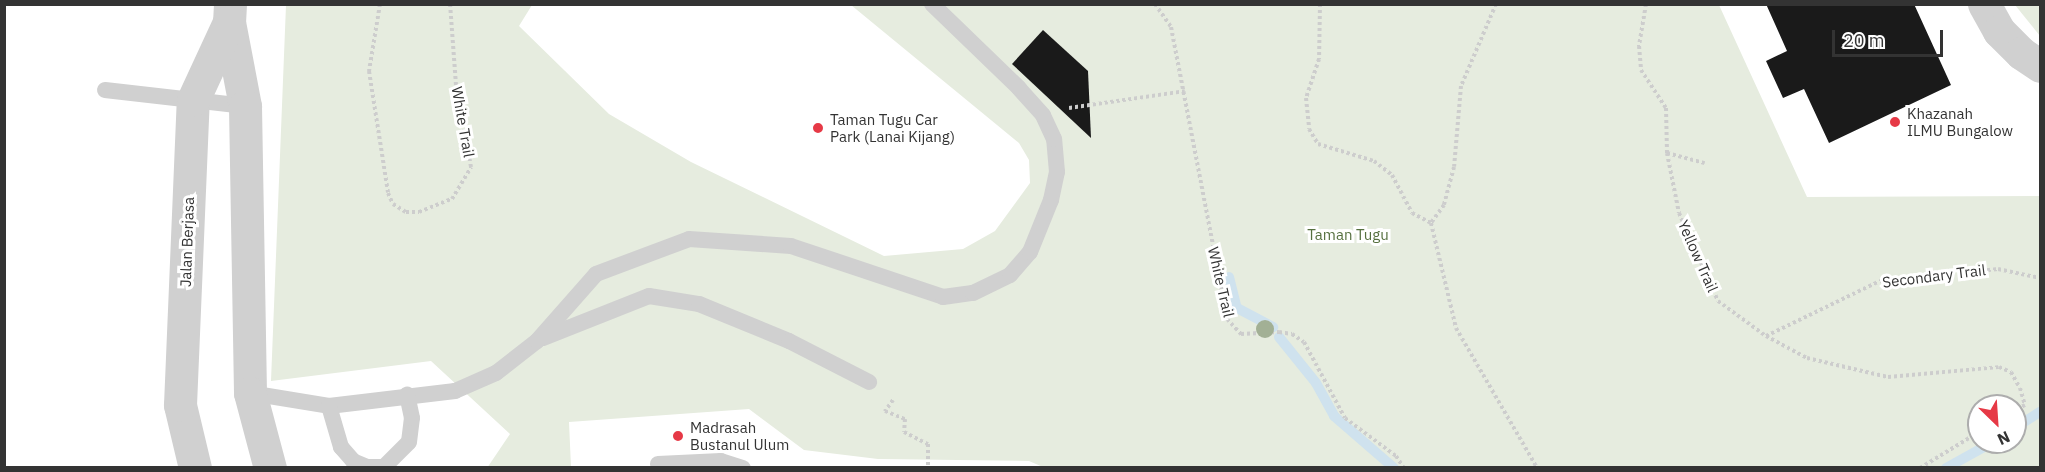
<!DOCTYPE html>
<style>
body{margin:0}
#map{position:relative;width:2045px;height:472px;overflow:hidden;background:#fff;font-family:"IBM Plex Sans",sans-serif}
div>[style]{position:absolute}
[style*='--x']{left:calc(var(--x)*1px);top:calc(var(--y)*1px);width:calc(var(--w)*1px);rotate:calc(var(--a)*1deg)}
.green>*{inset:0;background:#e6ecdf}
.stream>*{height:10px;margin:-5px;padding:0 5px;transform-origin:5px;border-radius:5px;background:#cfe2ee}
.building>*{inset:0;background:#1a1a1a}
.path>*{height:4px;margin-top:-2px;transform-origin:0;background:repeating-linear-gradient(90deg,#cdcdcd 0 3px,transparent 0 6px)}
.lane>*{height:16px;margin:-8px;padding:0 8px;transform-origin:8px;border-radius:8px;background:#d0d0d0}
.street>*{height:33px;margin:-16.5px;padding:0 16.5px;transform-origin:16.5px;border-radius:16.5px;background:#d0d0d0}
.trees>*{width:18px;height:18px;margin:-9px;border-radius:50%;background:#a2b095}
.dots>*{width:16px;height:16px;translate:-50% -50%;box-sizing:border-box;border:3px solid #fff;border-radius:50%}
span{translate:-50% -50%;white-space:nowrap;text-align:center;line-height:1.15;-webkit-text-stroke:6px #fff;paint-order:stroke}
.poi-label{font-size:15px;color:#333}
.left{translate:0 -50%;text-align:left}
.street-label{font-size:15px;color:#333}
.park-label{font-size:15px;color:#56703f}
.frame{position:absolute;inset:0;border:6px solid #333;pointer-events:none}
.north{position:absolute;left:1967px;top:394px;width:60px;height:60px;box-sizing:border-box;background:#fff;border:2px solid #adadad;border-radius:50%;rotate:155deg;font-size:16px;font-weight:700;line-height:24px;text-align:center;color:#333}
.north::after{content:'';display:block;margin:auto;width:21px;height:27px;background:#e63946;clip-path:polygon(50% 0,100% 100%,50% 72%,0 100%)}
.scale{position:absolute;left:1832px;top:30px;width:111px;height:27px;box-sizing:border-box;border:3px solid #333;border-top:0;padding-left:8px;font-size:18px;line-height:21px;white-space:nowrap;color:#333;-webkit-text-stroke:4px #fff;paint-order:stroke}
</style>
<div id="map">
<div class="green">
<i style="clip-path:polygon(evenodd,286px 5px,532px 5px,519px 26px,609px 114px,691px 162px,884px 256px,963px 249px,995px 231px,1030px 183px,1029px 160px,1019px 143px,851px 5px,1719px 5px,1807px 197px,2040px 196px,2040px 467px,1043px 467px,1029px 461px,878px 459px,804px 450px,749px 409px,569px 422px,571px 467px,487px 468px,510px 434px,431px 361px,271px 381px,286px 5px,1979px 406px,2015px 406px,2015px 442px,1979px 442px,1979px 406px)"></i>
<i style="clip-path:polygon(2015px 5px,2040px 5px,2040px 36px)"></i>
</div>
<div class="stream">
<i style="--x:1229;--y:277;--w:32;--a:76"></i>
<i style="--x:1237;--y:308;--w:41;--a:27.8"></i>
<i style="--x:1279;--y:337;--w:59;--a:51.2"></i>
<i style="--x:1316;--y:383;--w:38;--a:61"></i>
<i style="--x:1334;--y:416;--w:79;--a:40.9"></i>
<i style="--x:2015;--y:428;--w:30;--a:-33"></i>
<i style="--x:1946;--y:468;--w:54;--a:-29"></i>
</div>
<div class="building">
<i style="clip-path:polygon(1766px 4px,1914px 4px,1951px 85px,1829px 143px,1804px 89px,1783px 98px,1766px 61px,1787px 51px)"></i>
<i style="clip-path:polygon(1043px 30px,1088px 71px,1091px 138px,1012px 64px)"></i>
</div>
<div class="path">
<i style="--x:380;--y:4;--w:68;--a:99.3"></i>
<i style="--x:369;--y:71;--w:123;--a:81.1"></i>
<i style="--x:388;--y:193;--w:12;--a:66"></i>
<i style="--x:393;--y:204;--w:15;--a:32"></i>
<i style="--x:406;--y:212;--w:13;--a:0"></i>
<i style="--x:419;--y:212;--w:35;--a:-22"></i>
<i style="--x:452;--y:199;--w:37;--a:-59"></i>
<i style="--x:471;--y:167;--w:83;--a:-100.4"></i>
<i style="--x:456;--y:85;--w:81;--a:-94.2"></i>
<i style="--x:1155;--y:4;--w:28;--a:55"></i>
<i style="--x:1171;--y:27;--w:297;--a:79.1"></i>
<i style="--x:1227;--y:319;--w:21;--a:47"></i>
<i style="--x:1241;--y:334;--w:38;--a:-3"></i>
<i style="--x:1279;--y:332;--w:13;--a:9"></i>
<i style="--x:1292;--y:334;--w:14;--a:34"></i>
<i style="--x:1304;--y:342;--w:86;--a:61.7"></i>
<i style="--x:1345;--y:418;--w:64;--a:36.7"></i>
<i style="--x:1396;--y:456;--w:14;--a:56"></i>
<i style="--x:1320;--y:4;--w:55;--a:91"></i>
<i style="--x:1319;--y:59;--w:41;--a:108.4"></i>
<i style="--x:1306;--y:98;--w:31;--a:84"></i>
<i style="--x:1309;--y:129;--w:17;--a:59"></i>
<i style="--x:1318;--y:144;--w:59;--a:16.9"></i>
<i style="--x:1374;--y:161;--w:23;--a:38"></i>
<i style="--x:1392;--y:175;--w:43;--a:62.2"></i>
<i style="--x:1412;--y:213;--w:21;--a:28"></i>
<i style="--x:1496;--y:4;--w:89;--a:113.1"></i>
<i style="--x:1461;--y:86;--w:81;--a:94.9"></i>
<i style="--x:1454;--y:167;--w:39;--a:105"></i>
<i style="--x:1444;--y:205;--w:22;--a:126"></i>
<i style="--x:1431;--y:223;--w:108;--a:76.6"></i>
<i style="--x:1456;--y:328;--w:162;--a:59.9"></i>
<i style="--x:1646;--y:4;--w:43;--a:99.5"></i>
<i style="--x:1639;--y:46;--w:24;--a:85"></i>
<i style="--x:1641;--y:70;--w:45;--a:56.7"></i>
<i style="--x:1666;--y:108;--w:45;--a:88.7"></i>
<i style="--x:1667;--y:153;--w:61;--a:78.7"></i>
<i style="--x:1679;--y:213;--w:96;--a:66.1"></i>
<i style="--x:1718;--y:301;--w:59;--a:36.1"></i>
<i style="--x:1766;--y:336;--w:47;--a:28.2"></i>
<i style="--x:1807;--y:358;--w:83;--a:13.2"></i>
<i style="--x:1888;--y:377;--w:111;--a:-5.1"></i>
<i style="--x:1999;--y:367;--w:13;--a:23"></i>
<i style="--x:2011;--y:372;--w:18;--a:61"></i>
<i style="--x:2020;--y:388;--w:18;--a:74"></i>
<i style="--x:2025;--y:405;--w:11;--a:153"></i>
<i style="--x:1069;--y:108;--w:117;--a:-8.3"></i>
<i style="--x:1667;--y:153;--w:39;--a:15"></i>
<i style="--x:1766;--y:336;--w:127;--a:-25.8"></i>
<i style="--x:1880;--y:281;--w:119;--a:-5.8"></i>
<i style="--x:1998;--y:269;--w:43;--a:12.1"></i>
<i style="--x:893;--y:400;--w:14;--a:126"></i>
<i style="--x:885;--y:411;--w:22;--a:22"></i>
<i style="--x:905;--y:419;--w:13;--a:94"></i>
<i style="--x:904;--y:432;--w:27;--a:27"></i>
<i style="--x:928;--y:444;--w:24;--a:90"></i>
<i style="--x:1920;--y:468;--w:69;--a:-31.4"></i>
</div>
<div class="lane">
<i style="--x:105;--y:90;--w:141;--a:6.5"></i>
<i style="--x:543;--y:338;--w:114;--a:-21.6"></i>
<i style="--x:649;--y:296;--w:51;--a:9.1"></i>
<i style="--x:699;--y:304;--w:97;--a:22.3"></i>
<i style="--x:789;--y:341;--w:90;--a:27.1"></i>
<i style="--x:250;--y:393;--w:80;--a:9.3"></i>
<i style="--x:329;--y:406;--w:127;--a:-6.8"></i>
<i style="--x:455;--y:391;--w:45;--a:-23.7"></i>
<i style="--x:496;--y:373;--w:52;--a:-38"></i>
<i style="--x:537;--y:341;--w:89;--a:-48.6"></i>
<i style="--x:596;--y:274;--w:99;--a:-20.6"></i>
<i style="--x:689;--y:239;--w:102;--a:3.9"></i>
<i style="--x:791;--y:246;--w:160;--a:18.5"></i>
<i style="--x:943;--y:297;--w:30;--a:-8"></i>
<i style="--x:973;--y:293;--w:41;--a:-25.9"></i>
<i style="--x:1010;--y:275;--w:30;--a:-49"></i>
<i style="--x:1030;--y:252;--w:56;--a:-68"></i>
<i style="--x:1051;--y:200;--w:29;--a:-78"></i>
<i style="--x:1057;--y:172;--w:33;--a:-95"></i>
<i style="--x:1054;--y:139;--w:26;--a:-115"></i>
<i style="--x:1043;--y:115;--w:36;--a:-132"></i>
<i style="--x:1019;--y:88;--w:121;--a:-136"></i>
<i style="--x:329;--y:406;--w:43;--a:73.7"></i>
<i style="--x:341;--y:447;--w:18;--a:49"></i>
<i style="--x:353;--y:461;--w:15;--a:23"></i>
<i style="--x:367;--y:467;--w:17;--a:0"></i>
<i style="--x:384;--y:467;--w:35;--a:-45"></i>
<i style="--x:409;--y:442;--w:24;--a:-83"></i>
<i style="--x:412;--y:418;--w:24;--a:-102"></i>
<i style="--x:658;--y:464;--w:63;--a:-2.7"></i>
<i style="--x:721;--y:461;--w:23;--a:18"></i>
</div>
<div class="street">
<i style="--x:230;--y:4;--w:18;--a:93"></i>
<i style="--x:229;--y:22;--w:86;--a:79.2"></i>
<i style="--x:245;--y:106;--w:287;--a:89"></i>
<i style="--x:250;--y:393;--w:78;--a:75.1"></i>
<i style="--x:1984;--y:4;--w:31;--a:61"></i>
<i style="--x:1999;--y:31;--w:31;--a:45"></i>
<i style="--x:2021;--y:53;--w:23;--a:34"></i>
<i style="--x:195;--y:468;--w:65;--a:-103.4"></i>
<i style="--x:180;--y:405;--w:305;--a:-87.6"></i>
<i style="--x:193;--y:100;--w:86;--a:-65.2"></i>
</div>
<div class="trees">
<i style="left:1265px;top:329px"></i>
</div>
<div class="dots">
<i style="left:1895px;top:122px;background:#e63946"></i>
<i style="left:818px;top:128px;background:#e63946"></i>
<i style="left:678px;top:436px;background:#e63946"></i>
</div>
<div class="poi-label">
<span class="left" style="left:1907px;top:122px">Khazanah<br>ILMU Bungalow</span>
<span class="left" style="left:830px;top:128px">Taman Tugu Car<br>Park (Lanai Kijang)</span>
<span class="left" style="left:690px;top:436px">Madrasah<br>Bustanul Ulum</span>
</div>
<div class="street-label">
<span style="left:463px;top:122px;rotate:80deg">White Trail</span>
<span style="left:187px;top:242px;rotate:-88deg">Jalan Berjasa</span>
<span style="left:1698px;top:256px;rotate:66deg">Yellow Trail</span>
<span style="left:1934px;top:276px;rotate:-7deg">Secondary Trail</span>
<span style="left:1221px;top:282px;rotate:77deg">White Trail</span>
</div>
<div class="park-label">
<span style="left:1348px;top:235px">Taman Tugu</span>
</div>
<div class="frame"></div>
<div class="north">N</div>
<div class="scale">20 m</div>
</div>
